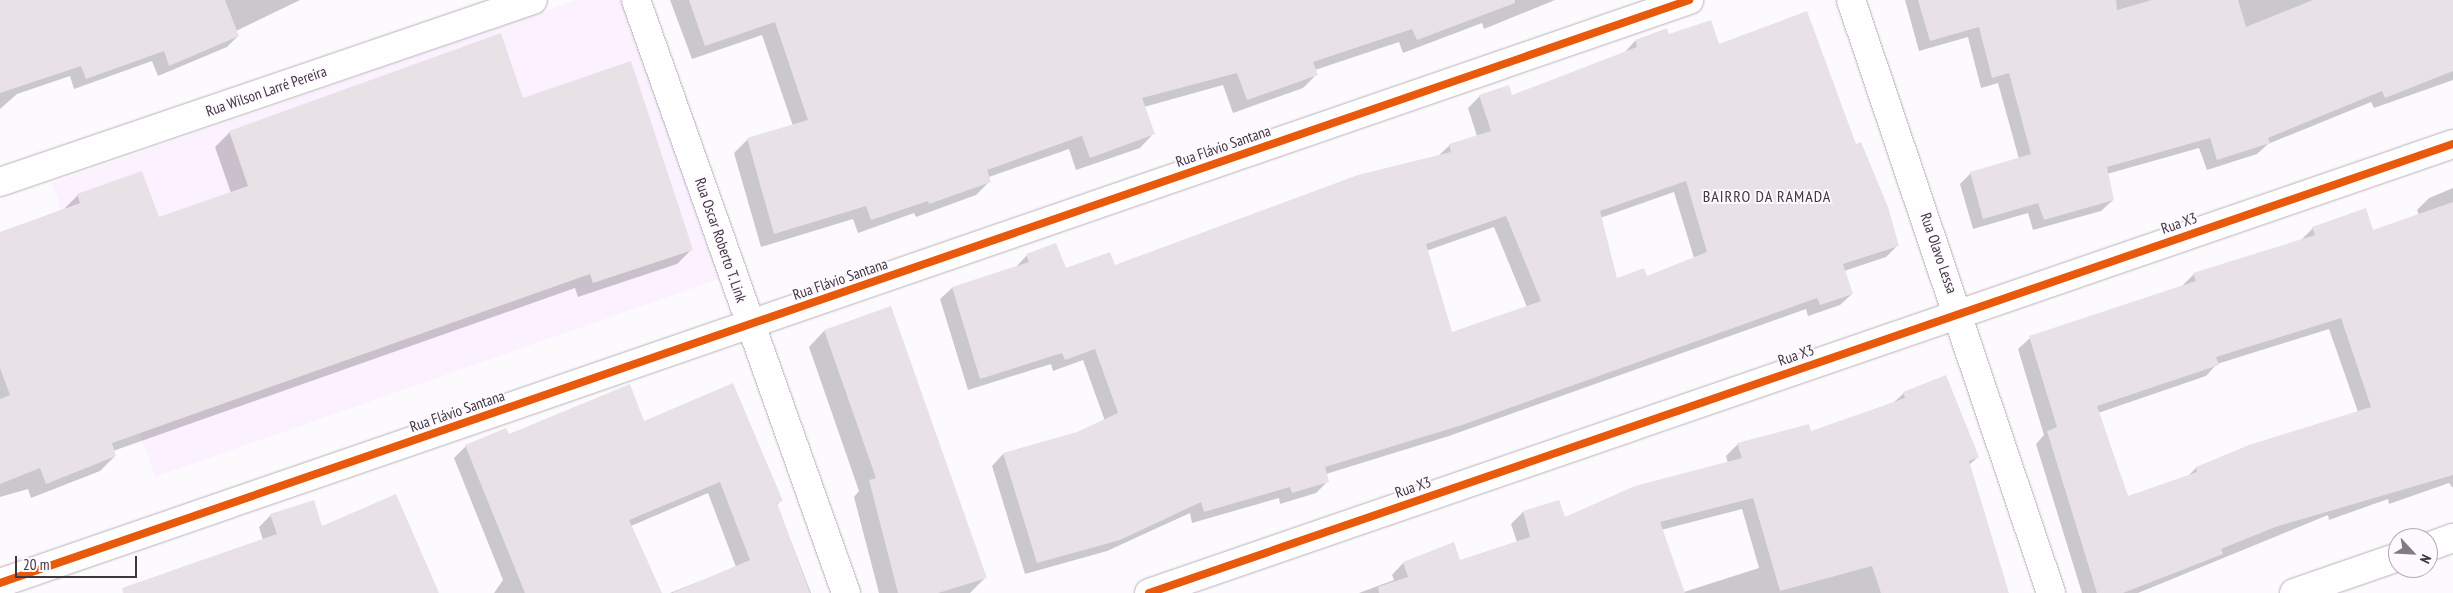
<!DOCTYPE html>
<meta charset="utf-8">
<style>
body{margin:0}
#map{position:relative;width:2453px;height:593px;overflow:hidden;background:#fdfafe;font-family:"PT Sans Narrow",sans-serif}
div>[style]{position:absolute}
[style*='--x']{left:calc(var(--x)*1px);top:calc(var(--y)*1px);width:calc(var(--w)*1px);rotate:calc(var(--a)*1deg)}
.built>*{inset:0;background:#fcf1ff}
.shadow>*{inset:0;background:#0003}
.building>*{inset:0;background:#e8e1e6}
.roads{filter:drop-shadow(0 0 1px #b7b1b8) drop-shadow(0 0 1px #b7b1b8)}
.minor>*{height:28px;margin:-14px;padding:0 14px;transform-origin:14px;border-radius:14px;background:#fffeff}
.cycleway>*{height:8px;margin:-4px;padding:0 4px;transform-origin:4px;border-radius:4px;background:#e8590c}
span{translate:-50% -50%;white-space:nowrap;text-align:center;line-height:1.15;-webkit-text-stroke:4px #fef9ff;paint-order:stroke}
.street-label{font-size:15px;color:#3f3641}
.neighbourhood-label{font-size:16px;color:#3f3641;letter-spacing:1px}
.north{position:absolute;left:2388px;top:528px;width:50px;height:50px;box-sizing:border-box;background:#fef9ff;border:1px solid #b2abb3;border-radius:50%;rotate:115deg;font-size:14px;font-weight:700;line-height:20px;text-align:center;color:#3f3641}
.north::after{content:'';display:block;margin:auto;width:18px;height:22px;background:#827b83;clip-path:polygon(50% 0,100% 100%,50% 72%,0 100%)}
.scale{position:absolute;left:15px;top:556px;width:122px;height:22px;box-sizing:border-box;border:2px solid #3f3641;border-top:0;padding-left:6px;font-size:15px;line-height:18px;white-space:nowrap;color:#3f3641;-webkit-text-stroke:4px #fef9ff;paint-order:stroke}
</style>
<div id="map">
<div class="built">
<i style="clip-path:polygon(576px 0,623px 0,719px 279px,155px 477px,52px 183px)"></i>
</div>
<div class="shadow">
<i style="clip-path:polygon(0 0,300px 0,236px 31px,238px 36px,227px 47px,158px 76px,152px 61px,74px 89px,70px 76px,17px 94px,0 109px)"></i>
<i style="clip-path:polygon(670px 0,1555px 0,1484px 29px,1482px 23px,1403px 53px,1399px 42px,1315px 70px,1316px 75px,1303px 88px,1233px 113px,1223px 85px,1144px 107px,1153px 134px,1140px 148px,1076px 170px,1069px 149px,989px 177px,990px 181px,976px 195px,916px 217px,914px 213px,858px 233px,853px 219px,761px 247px,734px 153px,748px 139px,793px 126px,762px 35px,692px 59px)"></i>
<i style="clip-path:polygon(1905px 0,2453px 0,2453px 80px,2374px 108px,2371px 102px,2268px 144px,2257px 154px,2207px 170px,2199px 148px,2107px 174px,2113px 200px,2101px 211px,2033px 230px,2028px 213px,1973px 229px,1960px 184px,1971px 173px,2019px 159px,1998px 83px,1981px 88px,1968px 37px,1919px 51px)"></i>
<i style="clip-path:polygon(evenodd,1669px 36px,1719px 46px,1855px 146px,1898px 245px,1886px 257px,1844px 271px,1852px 294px,1840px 305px,1808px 316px,1806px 309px,1449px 436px,1326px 474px,1328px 481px,1316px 493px,1280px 504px,1279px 498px,1192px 523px,1190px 513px,1107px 551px,1025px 574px,992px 466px,1003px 454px,1077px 434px,1105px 421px,1083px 360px,1053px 371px,1051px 364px,968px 390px,940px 299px,952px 288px,1015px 268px,1027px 255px,1065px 269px,1114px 267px,1437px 157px,1450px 145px,1477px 136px,1468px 108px,1480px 96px,1512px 96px,1624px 53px,1635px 41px,1669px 36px,1674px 192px,1694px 258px,1646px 278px,1616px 280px,1600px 218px,1674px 192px,1669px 36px,1494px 227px,1527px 307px,1452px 333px,1426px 251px,1494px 227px)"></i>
<i style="clip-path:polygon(522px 99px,692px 249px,677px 264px,578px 297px,575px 288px,113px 451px,115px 456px,100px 471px,31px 498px,28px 489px,0 497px,0 233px,63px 210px,78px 195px,158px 218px,231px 193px,215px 147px,230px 132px)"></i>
<i style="clip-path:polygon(evenodd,2453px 188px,2453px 488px,2449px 483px,2389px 504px,2388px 499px,2329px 520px,2328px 515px,2138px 593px,2082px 593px,2036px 444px,2044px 435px,2018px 349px,2030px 338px,2182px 286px,2194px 274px,2301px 240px,2313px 228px,2372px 231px,2419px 215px,2417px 210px,2429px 198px,2453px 188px,2329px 329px,2358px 412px,2196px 468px,2188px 476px,2128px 497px,2098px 413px,2206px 376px,2217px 364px,2329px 329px)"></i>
<i style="clip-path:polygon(890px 308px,986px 577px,970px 593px,879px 593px,854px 497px,859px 491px,809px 347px,824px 331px)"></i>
<i style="clip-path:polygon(evenodd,1904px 393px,1978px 457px,1969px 465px,2008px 593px,1359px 593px,1394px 580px,1392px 575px,1403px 563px,1460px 561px,1517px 542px,1511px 524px,1523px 512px,1559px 501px,1564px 519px,1728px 463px,1726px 456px,1738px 444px,1810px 433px,1893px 403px,1904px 393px,1742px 509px,1759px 568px,1684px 592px,1661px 530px,1742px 509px)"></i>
<i style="clip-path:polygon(643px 422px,781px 500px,777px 505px,811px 593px,670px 593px,736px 567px,708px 493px,631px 526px,661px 593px,494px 593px,503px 580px,454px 458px,466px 446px,508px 436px)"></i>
<i style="clip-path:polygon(271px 515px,322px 527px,437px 593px,152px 593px,263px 540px,259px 527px)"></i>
</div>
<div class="building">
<i style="clip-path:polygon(0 0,225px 0,239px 36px,169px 66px,164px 51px,86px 79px,81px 66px,0 93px)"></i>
<i style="clip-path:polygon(689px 0,1515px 0,1515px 3px,1417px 40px,1412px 29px,1313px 62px,1318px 75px,1247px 100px,1237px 73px,1142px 98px,1155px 134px,1090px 158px,1082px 136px,987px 170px,991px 182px,929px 204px,928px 201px,871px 220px,866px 206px,774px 234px,747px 138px,808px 120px,775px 22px,705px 46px)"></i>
<i style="clip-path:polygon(1918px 0,2116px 0,2117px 10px,2152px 0,2238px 0,2246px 27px,2313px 0,2453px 0,2453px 71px,2385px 98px,2382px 91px,2268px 138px,2270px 143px,2217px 160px,2210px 138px,2107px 167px,2114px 200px,2044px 220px,2038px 203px,1983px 219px,1970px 172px,2031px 154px,2009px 73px,1992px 78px,1979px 27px,1930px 41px)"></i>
<i style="clip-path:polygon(evenodd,1807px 11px,1856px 144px,1861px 142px,1888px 207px,1899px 246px,1843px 264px,1853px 294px,1820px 305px,1817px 298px,1462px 425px,1325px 467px,1329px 482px,1292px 493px,1290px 487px,1204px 512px,1201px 502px,1120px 540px,1037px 563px,1003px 453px,1077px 432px,1118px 413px,1095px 349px,1065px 360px,1062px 353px,980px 379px,952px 287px,1029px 262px,1026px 254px,1056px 243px,1066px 268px,1110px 252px,1115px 265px,1358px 175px,1451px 152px,1449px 144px,1491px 131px,1479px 95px,1509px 85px,1512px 95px,1637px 47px,1635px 40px,1667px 28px,1669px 34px,1711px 20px,1719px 44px,1807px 11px,1686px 181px,1707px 252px,1647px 276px,1644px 268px,1617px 278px,1600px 211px,1686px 181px,1807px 11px,1506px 216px,1541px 301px,1452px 332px,1426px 244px,1506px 216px)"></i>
<i style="clip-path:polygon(501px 33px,523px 98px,631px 61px,693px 250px,593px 283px,590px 274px,112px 443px,116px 456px,46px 484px,40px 468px,0 484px,0 399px,10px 395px,0 368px,0 232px,80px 203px,77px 194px,142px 171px,159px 217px,248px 186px,229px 131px)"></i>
<i style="clip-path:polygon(evenodd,2453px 202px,2453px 475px,2275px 527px,2221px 549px,2223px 554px,2123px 593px,2097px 593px,2047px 431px,2057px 427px,2029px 336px,2196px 281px,2193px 273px,2315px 235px,2312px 227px,2366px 208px,2373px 230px,2453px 202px,2341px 318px,2371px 407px,2249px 445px,2196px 467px,2197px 472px,2128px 496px,2097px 406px,2219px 365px,2216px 357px,2341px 318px)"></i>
<i style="clip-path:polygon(891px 306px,987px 578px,938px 593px,898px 593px,869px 480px,876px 478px,824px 330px)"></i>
<i style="clip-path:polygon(1946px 375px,1979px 457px,1969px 461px,2009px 593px,1881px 593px,1872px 566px,1780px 591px,1753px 498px,1660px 522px,1685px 593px,1379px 593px,1378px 587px,1408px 577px,1403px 562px,1454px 542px,1460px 560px,1530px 537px,1523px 511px,1559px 500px,1565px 517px,1635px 486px,1742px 458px,1737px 443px,1809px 424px,1811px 431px,1905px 398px,1903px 392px)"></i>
<i style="clip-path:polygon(733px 383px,783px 501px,777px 503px,810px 593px,672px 593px,750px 560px,720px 482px,629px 520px,662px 593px,525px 593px,465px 445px,506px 428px,509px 434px,630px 384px,644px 421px)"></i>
<i style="clip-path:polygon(396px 494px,439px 593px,123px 593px,122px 588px,277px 534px,270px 514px,314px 500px,322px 526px)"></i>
</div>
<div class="roads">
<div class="minor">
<i style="--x:636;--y:0;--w:629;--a:70.5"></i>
<i style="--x:1851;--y:0;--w:626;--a:71.36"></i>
<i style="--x:0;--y:182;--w:563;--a:-18.85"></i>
<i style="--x:2428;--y:547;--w:27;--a:-20"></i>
<i style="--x:0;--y:583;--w:1787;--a:-19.04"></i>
<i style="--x:1149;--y:593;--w:1379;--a:-19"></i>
<i style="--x:2294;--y:593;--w:110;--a:-19.1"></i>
</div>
</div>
<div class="cycleway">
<i style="--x:0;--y:583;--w:1787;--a:-19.04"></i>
<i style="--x:1149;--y:593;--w:1379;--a:-19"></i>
</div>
<div class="street-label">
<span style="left:266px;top:91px;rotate:-19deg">Rua Wilson Larré Pereira</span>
<span style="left:1223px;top:146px;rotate:-19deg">Rua Flávio Santana</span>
<span style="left:2179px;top:223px;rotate:-19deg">Rua X3</span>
<span style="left:721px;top:240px;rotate:71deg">Rua Oscar Roberto T. Link</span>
<span style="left:1939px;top:253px;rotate:71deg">Rua Olavo Lessa</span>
<span style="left:840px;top:279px;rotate:-19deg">Rua Flávio Santana</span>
<span style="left:1796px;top:355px;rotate:-19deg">Rua X3</span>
<span style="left:457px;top:411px;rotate:-19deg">Rua Flávio Santana</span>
<span style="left:1413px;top:487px;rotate:-19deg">Rua X3</span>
</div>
<div class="neighbourhood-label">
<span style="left:1767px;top:196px">BAIRRO DA RAMADA</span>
</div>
<div class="north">N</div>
<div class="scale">20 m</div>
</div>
